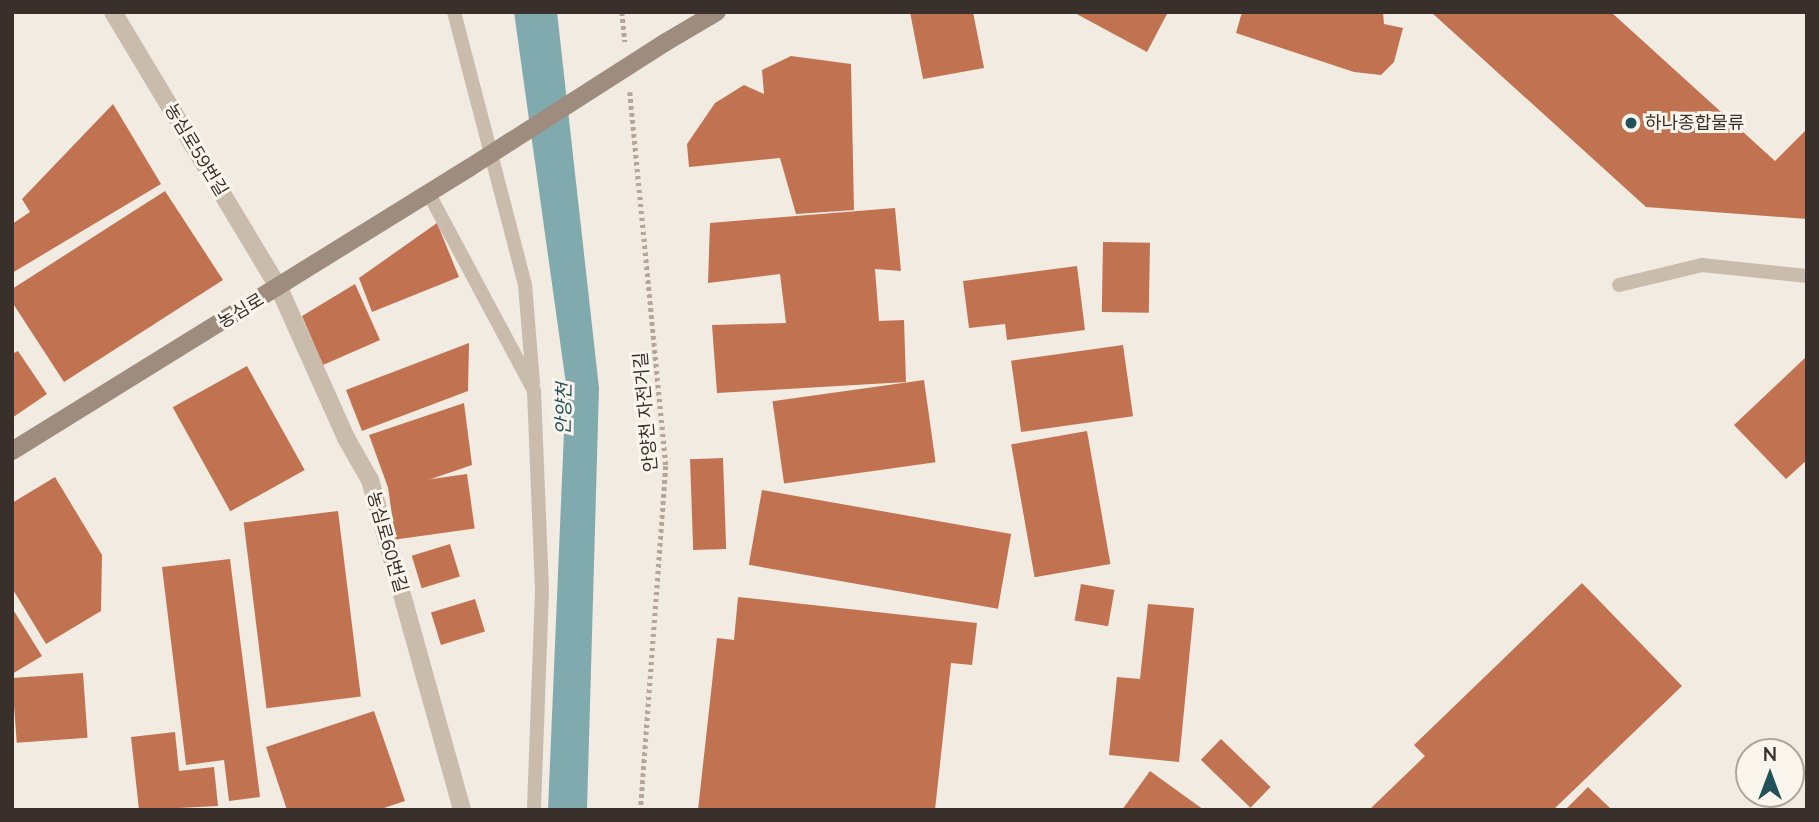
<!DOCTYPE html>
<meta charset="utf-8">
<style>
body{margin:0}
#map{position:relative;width:1819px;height:822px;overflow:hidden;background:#f2ebe1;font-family:Mulish,"Noto Sans KR",sans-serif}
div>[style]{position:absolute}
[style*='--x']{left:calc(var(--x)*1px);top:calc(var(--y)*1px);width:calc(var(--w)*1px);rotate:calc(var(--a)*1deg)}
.water>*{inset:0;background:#81aaae}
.building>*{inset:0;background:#c17251;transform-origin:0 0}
.path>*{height:4.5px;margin-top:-2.25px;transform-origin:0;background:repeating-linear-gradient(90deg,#b6a697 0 3.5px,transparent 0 7px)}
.lane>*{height:14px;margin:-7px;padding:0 7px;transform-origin:7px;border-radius:7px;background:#cabcad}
.street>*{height:18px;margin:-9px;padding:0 9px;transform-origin:9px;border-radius:9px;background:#cabcad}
.secondary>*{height:18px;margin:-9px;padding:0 9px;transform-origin:9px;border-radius:9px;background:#9e8c7e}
.secondary-bridge>*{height:18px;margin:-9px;padding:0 9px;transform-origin:9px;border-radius:9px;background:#9e8c7e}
.dots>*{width:19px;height:19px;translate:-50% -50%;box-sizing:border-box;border:4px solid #faf5ed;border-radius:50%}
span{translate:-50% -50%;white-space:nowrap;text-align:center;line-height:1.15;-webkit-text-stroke:6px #faf5ed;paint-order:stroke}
.poi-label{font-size:18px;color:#39302b}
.left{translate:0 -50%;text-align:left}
.street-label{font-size:18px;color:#39302b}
.water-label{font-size:19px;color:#225259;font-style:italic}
.frame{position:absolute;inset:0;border:14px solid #39302b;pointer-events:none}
.north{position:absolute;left:1735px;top:738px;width:70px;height:70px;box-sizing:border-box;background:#faf5ed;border:2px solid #ada69f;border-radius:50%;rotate:0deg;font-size:19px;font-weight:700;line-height:28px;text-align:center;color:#39302b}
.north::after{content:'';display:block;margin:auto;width:24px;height:32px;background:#225259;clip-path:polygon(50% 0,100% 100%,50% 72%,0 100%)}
</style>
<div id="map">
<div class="water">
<i style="clip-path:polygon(514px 12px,557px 12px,599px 388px,587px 810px,548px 810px,566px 384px)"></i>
</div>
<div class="building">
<i style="clip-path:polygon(910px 12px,973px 12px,984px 68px,923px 79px)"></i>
<i style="clip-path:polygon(1073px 12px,1168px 12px,1147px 52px)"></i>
<i style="clip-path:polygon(1242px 12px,1383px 12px,1384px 24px,1403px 28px,1394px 62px,1381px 75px,1354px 72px,1236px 33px)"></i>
<i style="clip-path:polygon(1431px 12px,1611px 12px,1775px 161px,1807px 129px,1807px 219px,1646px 207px)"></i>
<i style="clip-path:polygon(791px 56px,851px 64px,854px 210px,796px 214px,780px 158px,689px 167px,687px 144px,715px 103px,744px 85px,764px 94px,762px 70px)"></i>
<i style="clip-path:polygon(113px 104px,161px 184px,12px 273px,12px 224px,30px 212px,22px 199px)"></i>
<i style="clip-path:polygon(165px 191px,223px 280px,64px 382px,12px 302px,12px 289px)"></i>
<i style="clip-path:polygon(895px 208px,901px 271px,875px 269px,879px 321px,904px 320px,906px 382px,717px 393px,712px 325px,786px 323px,780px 274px,708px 283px,710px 223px)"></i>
<i style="clip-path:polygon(437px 223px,459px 277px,372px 312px,359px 278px)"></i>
<i style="left:1103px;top:242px;width:47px;height:70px;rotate:1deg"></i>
<i style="clip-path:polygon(1077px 266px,1085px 330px,1007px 340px,1005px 324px,969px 328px,963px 281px)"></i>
<i style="clip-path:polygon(355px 284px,380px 340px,323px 365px,302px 316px)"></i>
<i style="clip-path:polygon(469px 343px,468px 391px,362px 431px,346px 390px)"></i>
<i style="left:1123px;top:345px;width:72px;height:113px;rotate:82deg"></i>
<i style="clip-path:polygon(18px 351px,47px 394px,12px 418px,12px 354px)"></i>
<i style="clip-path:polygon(1807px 356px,1807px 460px,1786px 479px,1734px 425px)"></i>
<i style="left:247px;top:366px;width:119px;height:85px;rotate:61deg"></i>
<i style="left:924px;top:380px;width:83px;height:153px;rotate:82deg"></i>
<i style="clip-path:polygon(464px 403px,472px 465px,390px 493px,369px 435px)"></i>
<i style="left:1087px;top:431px;width:135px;height:77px;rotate:80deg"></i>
<i style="left:723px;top:458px;width:91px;height:33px;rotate:88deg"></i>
<i style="left:467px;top:474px;width:55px;height:80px;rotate:82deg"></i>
<i style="clip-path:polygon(55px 477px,102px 555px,101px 611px,46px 644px,12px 588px,12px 503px)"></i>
<i style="left:762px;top:490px;width:253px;height:76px;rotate:10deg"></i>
<i style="left:338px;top:511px;width:187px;height:95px;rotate:83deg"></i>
<i style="left:450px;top:544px;width:34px;height:40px;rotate:73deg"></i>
<i style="clip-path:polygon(230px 559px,260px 797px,229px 801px,224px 760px,186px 765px,162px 567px)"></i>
<i style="clip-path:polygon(1582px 583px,1682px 686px,1553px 810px,1369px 810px,1425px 756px,1414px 745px)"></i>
<i style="left:1081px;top:584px;width:34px;height:37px;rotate:10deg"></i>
<i style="clip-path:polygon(738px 597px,977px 623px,972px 665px,951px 663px,935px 810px,698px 810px,717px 638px,734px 640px)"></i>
<i style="left:475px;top:599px;width:34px;height:46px;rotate:73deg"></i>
<i style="clip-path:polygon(1148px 604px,1194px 608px,1179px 762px,1109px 755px,1117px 677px,1140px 679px)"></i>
<i style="clip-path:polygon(12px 608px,42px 656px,12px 674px)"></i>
<i style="left:83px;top:673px;width:65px;height:71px;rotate:86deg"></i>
<i style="clip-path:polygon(374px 711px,405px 801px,378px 810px,287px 810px,266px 747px)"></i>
<i style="clip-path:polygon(175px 732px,179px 771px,214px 767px,218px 806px,139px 810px,131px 737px)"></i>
<i style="left:1221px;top:739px;width:69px;height:29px;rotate:44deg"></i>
<i style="clip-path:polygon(1150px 771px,1204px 810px,1122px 810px)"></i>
<i style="clip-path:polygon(1588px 787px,1612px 810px,1565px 810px)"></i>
</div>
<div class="path">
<i style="--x:622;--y:12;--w:30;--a:84"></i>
<i style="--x:630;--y:92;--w:376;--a:84.5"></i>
<i style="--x:666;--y:466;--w:345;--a:94.2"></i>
</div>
<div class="lane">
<i style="--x:454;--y:12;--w:282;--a:75.4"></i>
<i style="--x:525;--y:285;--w:98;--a:85.3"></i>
<i style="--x:429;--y:194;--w:223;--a:61.9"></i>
<i style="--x:534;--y:391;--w:199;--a:87.7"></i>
<i style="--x:542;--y:590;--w:220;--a:92.1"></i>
<i style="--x:1619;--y:285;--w:85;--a:-13.5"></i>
<i style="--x:1702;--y:265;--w:106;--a:6"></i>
</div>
<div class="street">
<i style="--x:113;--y:12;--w:322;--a:59"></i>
<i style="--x:279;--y:288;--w:164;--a:65.9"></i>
<i style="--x:346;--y:438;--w:48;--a:60.3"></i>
<i style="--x:370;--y:480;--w:343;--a:74.4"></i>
</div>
<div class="secondary">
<i style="--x:666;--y:42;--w:59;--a:-30.5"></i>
<i style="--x:12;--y:451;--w:538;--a:-31.77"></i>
</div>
<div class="secondary-bridge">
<i style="--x:469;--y:168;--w:234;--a:-32.6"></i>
</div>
<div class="dots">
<i style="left:1631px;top:123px;background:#225259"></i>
</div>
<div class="poi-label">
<span class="left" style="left:1645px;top:123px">하나종합물류</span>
</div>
<div class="street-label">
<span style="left:196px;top:150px;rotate:59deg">농심로59번길</span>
<span style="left:241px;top:311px;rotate:-31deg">농심로</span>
<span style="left:646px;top:412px;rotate:-95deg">안양천 자전거길</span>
<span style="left:387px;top:542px;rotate:74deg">농심로60번길</span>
</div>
<div class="water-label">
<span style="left:564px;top:409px;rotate:-89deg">안양천</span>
</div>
<div class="frame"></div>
<div class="north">N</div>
</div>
